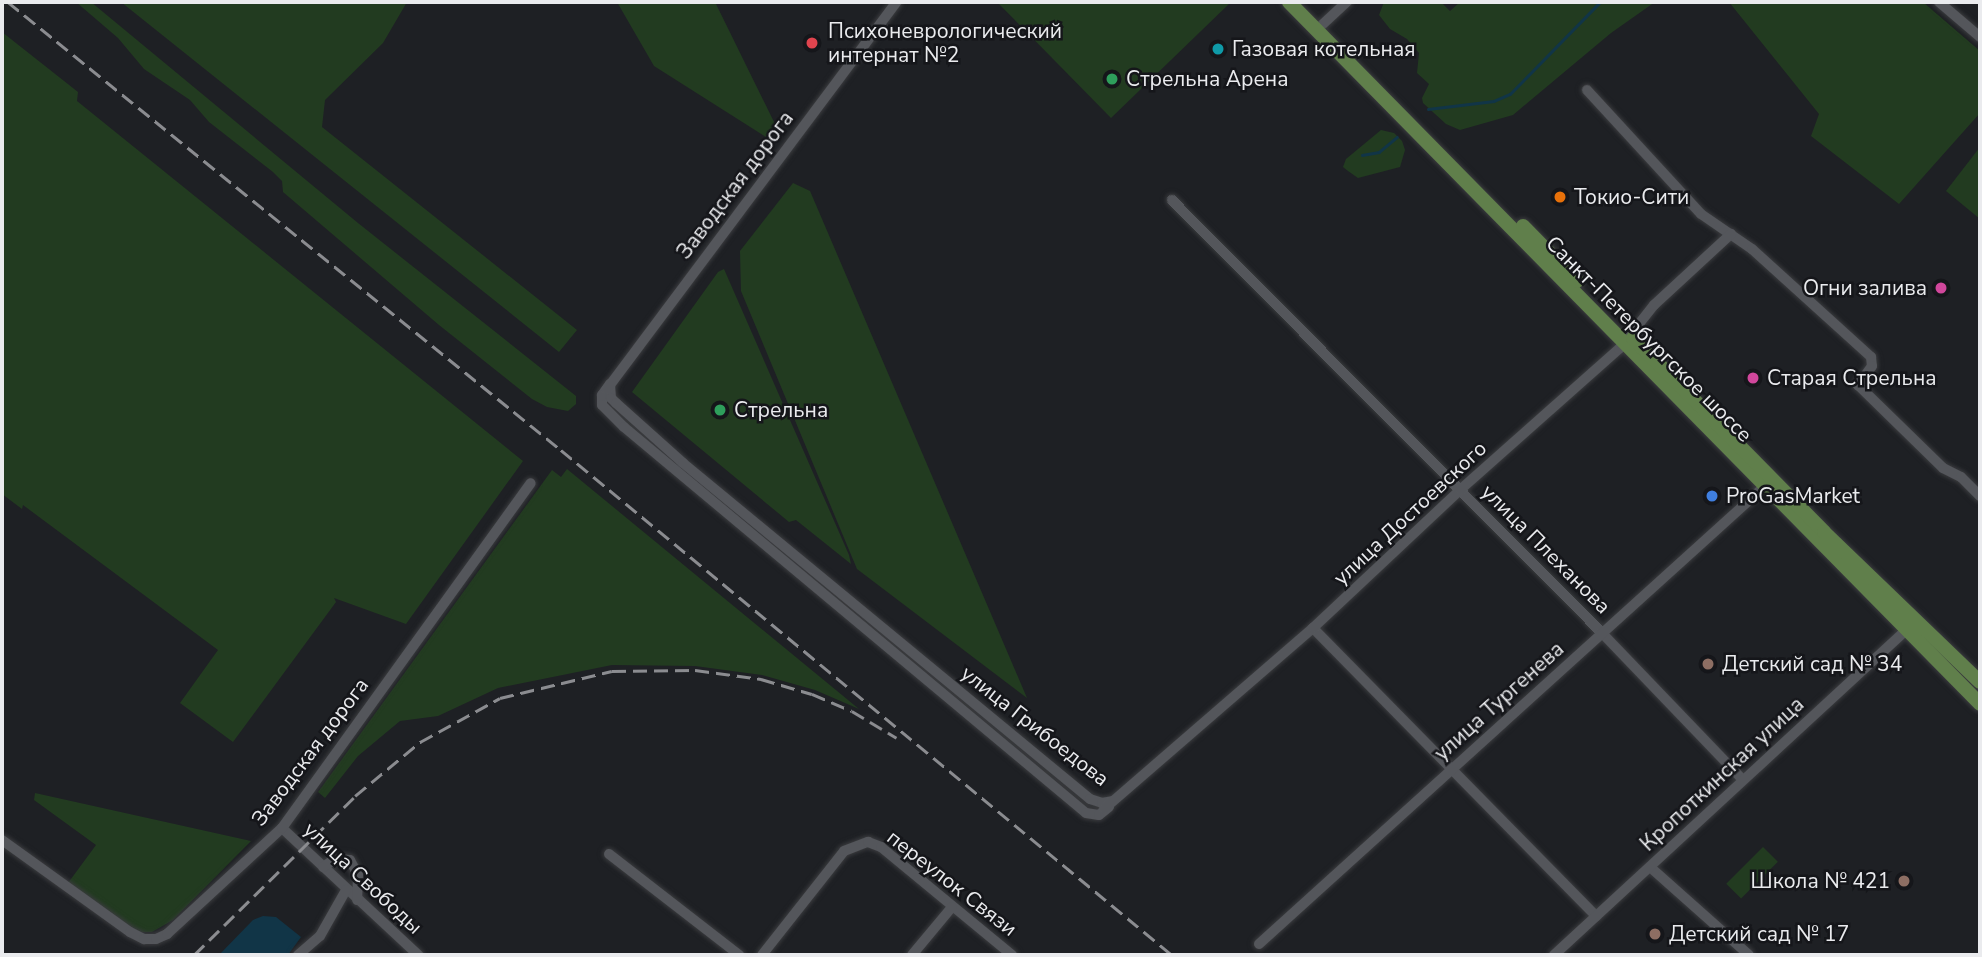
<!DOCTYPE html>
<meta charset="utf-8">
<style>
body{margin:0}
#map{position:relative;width:1982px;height:957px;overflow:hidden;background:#1e2024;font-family:"Nunito Sans",sans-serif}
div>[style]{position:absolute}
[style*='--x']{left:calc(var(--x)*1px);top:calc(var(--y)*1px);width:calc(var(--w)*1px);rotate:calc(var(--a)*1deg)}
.green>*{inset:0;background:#223b20;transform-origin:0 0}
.water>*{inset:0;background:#113547}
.stream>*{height:2.5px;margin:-1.25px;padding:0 1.25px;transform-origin:1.25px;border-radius:1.25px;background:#113547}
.roads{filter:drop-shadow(0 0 2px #3a3b3e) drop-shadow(0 0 2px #3a3b3e)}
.minor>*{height:10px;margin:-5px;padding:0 5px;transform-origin:5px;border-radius:5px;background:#54565b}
.major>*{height:14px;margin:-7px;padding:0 7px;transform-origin:7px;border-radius:7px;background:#607f4b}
.rail>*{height:2.5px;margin-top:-1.25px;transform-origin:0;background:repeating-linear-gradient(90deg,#8b8c90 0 14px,transparent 0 21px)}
.dots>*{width:19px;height:19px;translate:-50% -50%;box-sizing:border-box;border:4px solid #15161a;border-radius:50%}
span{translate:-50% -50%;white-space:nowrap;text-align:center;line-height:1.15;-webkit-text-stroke:5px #15161a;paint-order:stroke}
.poi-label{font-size:21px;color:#eaebee}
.left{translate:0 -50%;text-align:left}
.right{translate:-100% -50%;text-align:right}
.street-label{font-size:21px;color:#eaebee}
.frame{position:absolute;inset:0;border:4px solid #eaebee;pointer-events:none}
</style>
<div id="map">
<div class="green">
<i style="clip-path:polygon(76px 2px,91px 2px,358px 223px,576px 396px,576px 404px,568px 411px,547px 407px,532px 399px,439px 325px,283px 192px,282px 181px,273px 172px,209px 122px,190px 100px,144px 69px,118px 38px)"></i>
<i style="clip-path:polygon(121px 2px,407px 2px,383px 43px,325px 100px,322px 127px,577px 330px,559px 352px)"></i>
<i style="clip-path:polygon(617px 2px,715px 2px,775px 124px,766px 137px,654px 66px)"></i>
<i style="clip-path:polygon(997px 2px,1231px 2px,1111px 118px)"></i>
<i style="clip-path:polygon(1384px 2px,1441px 2px,1450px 11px,1460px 2px,1655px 2px,1611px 33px,1513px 115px,1460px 130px,1446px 124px,1423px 103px,1422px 98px,1429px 84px,1417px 73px,1419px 53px,1407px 39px,1390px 29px,1379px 15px)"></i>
<i style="clip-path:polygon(1729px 2px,1923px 2px,1980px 51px,1980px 113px,1899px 204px,1811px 136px,1819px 114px)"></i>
<i style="clip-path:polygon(2px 32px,78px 92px,77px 101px,523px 461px,406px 624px,334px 598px,336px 602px,233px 742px,180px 703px,218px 650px,23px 505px,22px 509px,2px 494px)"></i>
<i style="clip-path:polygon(1381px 130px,1394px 133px,1402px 141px,1405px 150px,1400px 167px,1358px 178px,1348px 171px,1343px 167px,1346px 159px)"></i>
<i style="clip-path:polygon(1980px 147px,1980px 219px,1946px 191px)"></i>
<i style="clip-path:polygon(793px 183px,810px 191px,1027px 698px,857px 569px,741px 291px,740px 251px)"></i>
<i style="clip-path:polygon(724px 269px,849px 555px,851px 564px,796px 520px,789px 522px,632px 392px,718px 272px)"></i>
<i style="clip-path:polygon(567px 469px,859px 709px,815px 690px,762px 675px,695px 666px,612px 665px,498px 688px,438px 716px,400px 721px,358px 756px,325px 798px,318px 792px,552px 470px,561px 477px)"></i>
<i style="clip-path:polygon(35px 793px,251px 841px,173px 920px,152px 932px,142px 932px,131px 928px,68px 883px,96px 845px,34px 800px)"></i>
<i style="left:1763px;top:847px;width:21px;height:52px;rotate:45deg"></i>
</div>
<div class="water">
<i style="clip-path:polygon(263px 916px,276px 917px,301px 937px,288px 955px,219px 955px,253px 920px)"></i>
</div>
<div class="stream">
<i style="--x:1428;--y:109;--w:66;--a:-6.9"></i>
<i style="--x:1494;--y:101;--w:17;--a:-24"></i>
<i style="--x:1510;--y:94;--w:129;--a:-45.6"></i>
<i style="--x:1362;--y:155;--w:17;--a:-10"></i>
<i style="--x:1379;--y:152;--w:23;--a:-40"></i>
</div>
<div class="roads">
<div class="minor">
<i style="--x:1939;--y:2;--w:54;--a:40.5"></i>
<i style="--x:1323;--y:24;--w:33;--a:-43"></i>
<i style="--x:1587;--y:90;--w:168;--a:47.4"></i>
<i style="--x:1701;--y:214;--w:62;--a:34.5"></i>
<i style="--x:1752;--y:249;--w:161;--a:42.2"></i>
<i style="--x:1871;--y:357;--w:9;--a:84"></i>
<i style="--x:1872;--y:366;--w:24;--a:126"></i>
<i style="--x:1858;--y:385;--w:119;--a:44.3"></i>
<i style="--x:1943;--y:468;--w:20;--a:27"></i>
<i style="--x:1961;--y:477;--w:27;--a:45"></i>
<i style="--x:1172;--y:200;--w:610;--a:45.2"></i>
<i style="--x:1602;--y:633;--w:202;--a:46.2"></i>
<i style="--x:610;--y:384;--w:14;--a:126"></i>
<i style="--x:602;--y:395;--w:10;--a:90"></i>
<i style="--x:602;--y:405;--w:31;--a:45"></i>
<i style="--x:624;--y:427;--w:602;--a:39.88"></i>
<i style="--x:1086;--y:813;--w:13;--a:9"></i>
<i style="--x:1099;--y:815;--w:13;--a:-39"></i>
<i style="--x:610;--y:384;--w:14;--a:86"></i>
<i style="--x:611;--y:398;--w:7;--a:45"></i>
<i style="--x:616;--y:403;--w:90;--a:41.8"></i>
<i style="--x:683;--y:463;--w:528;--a:39.54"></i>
<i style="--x:1090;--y:799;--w:13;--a:18"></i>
<i style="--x:1102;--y:803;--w:10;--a:-11"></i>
<i style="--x:607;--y:389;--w:483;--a:-53.2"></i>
<i style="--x:1313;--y:628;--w:404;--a:45.5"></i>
<i style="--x:1104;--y:809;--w:276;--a:-40.9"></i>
<i style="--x:1313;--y:628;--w:202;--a:-43.2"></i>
<i style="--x:1460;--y:490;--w:213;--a:-41.6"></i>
<i style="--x:1619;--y:349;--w:56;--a:-51.5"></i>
<i style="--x:1654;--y:305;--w:105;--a:-42.7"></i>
<i style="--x:282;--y:828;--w:186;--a:43"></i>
<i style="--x:2;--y:840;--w:158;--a:35.7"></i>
<i style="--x:130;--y:932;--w:16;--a:27"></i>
<i style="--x:144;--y:939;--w:12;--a:0"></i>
<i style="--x:156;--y:939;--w:12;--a:-24"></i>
<i style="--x:167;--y:934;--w:156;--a:-42.7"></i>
<i style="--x:282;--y:828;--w:425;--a:-54.2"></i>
<i style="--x:609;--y:854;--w:165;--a:37.8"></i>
<i style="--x:323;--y:867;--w:14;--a:-34"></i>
<i style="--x:335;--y:859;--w:15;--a:4"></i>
<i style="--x:350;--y:860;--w:17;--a:62"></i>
<i style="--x:358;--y:875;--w:25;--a:92"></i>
<i style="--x:1650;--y:867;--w:132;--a:41.6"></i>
<i style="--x:1259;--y:944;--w:682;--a:-42.15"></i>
<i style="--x:298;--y:955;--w:29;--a:-41"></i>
<i style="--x:320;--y:936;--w:53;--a:-60.5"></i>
<i style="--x:762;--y:955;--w:132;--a:-51.7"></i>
<i style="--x:844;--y:851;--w:26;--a:-21"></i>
<i style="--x:868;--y:842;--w:14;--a:21"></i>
<i style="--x:881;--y:847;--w:170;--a:39.5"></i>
<i style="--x:912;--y:955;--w:62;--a:-50.2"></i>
<i style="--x:1554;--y:955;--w:487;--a:-42.7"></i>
</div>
<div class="major">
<i style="--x:1289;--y:2;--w:985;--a:45.45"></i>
<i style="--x:1523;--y:226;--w:77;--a:45.5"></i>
<i style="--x:1633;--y:338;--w:272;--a:45.4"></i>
<i style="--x:1824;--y:532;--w:216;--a:43.9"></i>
</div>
</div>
<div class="rail">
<i style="--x:8;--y:2;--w:712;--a:39.01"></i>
<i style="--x:561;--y:450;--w:793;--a:39.57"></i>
<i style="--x:194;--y:955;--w:226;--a:-44.6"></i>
<i style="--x:355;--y:796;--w:85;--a:-39.7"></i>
<i style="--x:420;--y:742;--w:91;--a:-28.8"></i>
<i style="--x:500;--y:698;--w:115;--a:-13.6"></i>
<i style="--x:612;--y:671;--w:83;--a:-0.7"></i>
<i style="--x:695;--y:670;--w:67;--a:7.8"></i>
<i style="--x:761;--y:679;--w:53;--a:16.4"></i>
<i style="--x:812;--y:694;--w:43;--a:23"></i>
<i style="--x:852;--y:711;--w:52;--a:31"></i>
</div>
<div class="dots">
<i style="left:812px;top:43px;background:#e0444e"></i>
<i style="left:1218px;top:49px;background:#0f9aa8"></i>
<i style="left:1112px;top:79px;background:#2e9e5b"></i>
<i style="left:1560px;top:197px;background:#e8710a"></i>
<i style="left:1941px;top:288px;background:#d1479c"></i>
<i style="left:1753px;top:378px;background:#d1479c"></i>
<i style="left:720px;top:410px;background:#2e9e5b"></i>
<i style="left:1712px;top:496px;background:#3f7fe0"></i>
<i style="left:1708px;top:664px;background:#8d6e63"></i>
<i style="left:1904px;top:881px;background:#8d6e63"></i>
<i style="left:1655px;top:934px;background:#8d6e63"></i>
</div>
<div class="poi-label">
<span class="left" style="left:828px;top:43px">Психоневрологический<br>интернат №2</span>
<span class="left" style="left:1232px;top:49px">Газовая котельная</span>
<span class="left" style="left:1126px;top:79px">Стрельна Арена</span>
<span class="left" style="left:1574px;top:197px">Токио-Сити</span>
<span class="right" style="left:1927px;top:288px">Огни залива</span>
<span class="left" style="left:1767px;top:378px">Старая Стрельна</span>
<span class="left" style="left:734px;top:410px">Стрельна</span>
<span class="left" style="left:1726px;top:496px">ProGasMarket</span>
<span class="left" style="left:1722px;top:664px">Детский сад № 34</span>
<span class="right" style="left:1890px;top:881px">Школа № 421</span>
<span class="left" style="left:1669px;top:934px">Детский сад № 17</span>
</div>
<div class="street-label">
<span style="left:735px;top:185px;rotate:-53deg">Заводская дорога</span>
<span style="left:1649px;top:339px;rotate:45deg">Санкт-Петербургское шоссе</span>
<span style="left:1410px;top:513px;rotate:-43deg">улица Достоевского</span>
<span style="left:1546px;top:549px;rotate:45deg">улица Плеханова</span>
<span style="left:1499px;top:701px;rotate:-42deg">улица Тургенева</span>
<span style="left:1035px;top:726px;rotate:38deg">улица Грибоедова</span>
<span style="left:310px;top:752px;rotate:-53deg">Заводская дорога</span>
<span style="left:1722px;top:774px;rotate:-43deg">Кропоткинская улица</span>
<span style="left:363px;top:878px;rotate:43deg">улица Свободы</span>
<span style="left:952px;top:883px;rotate:38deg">переулок Связи</span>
</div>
<div class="frame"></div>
</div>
